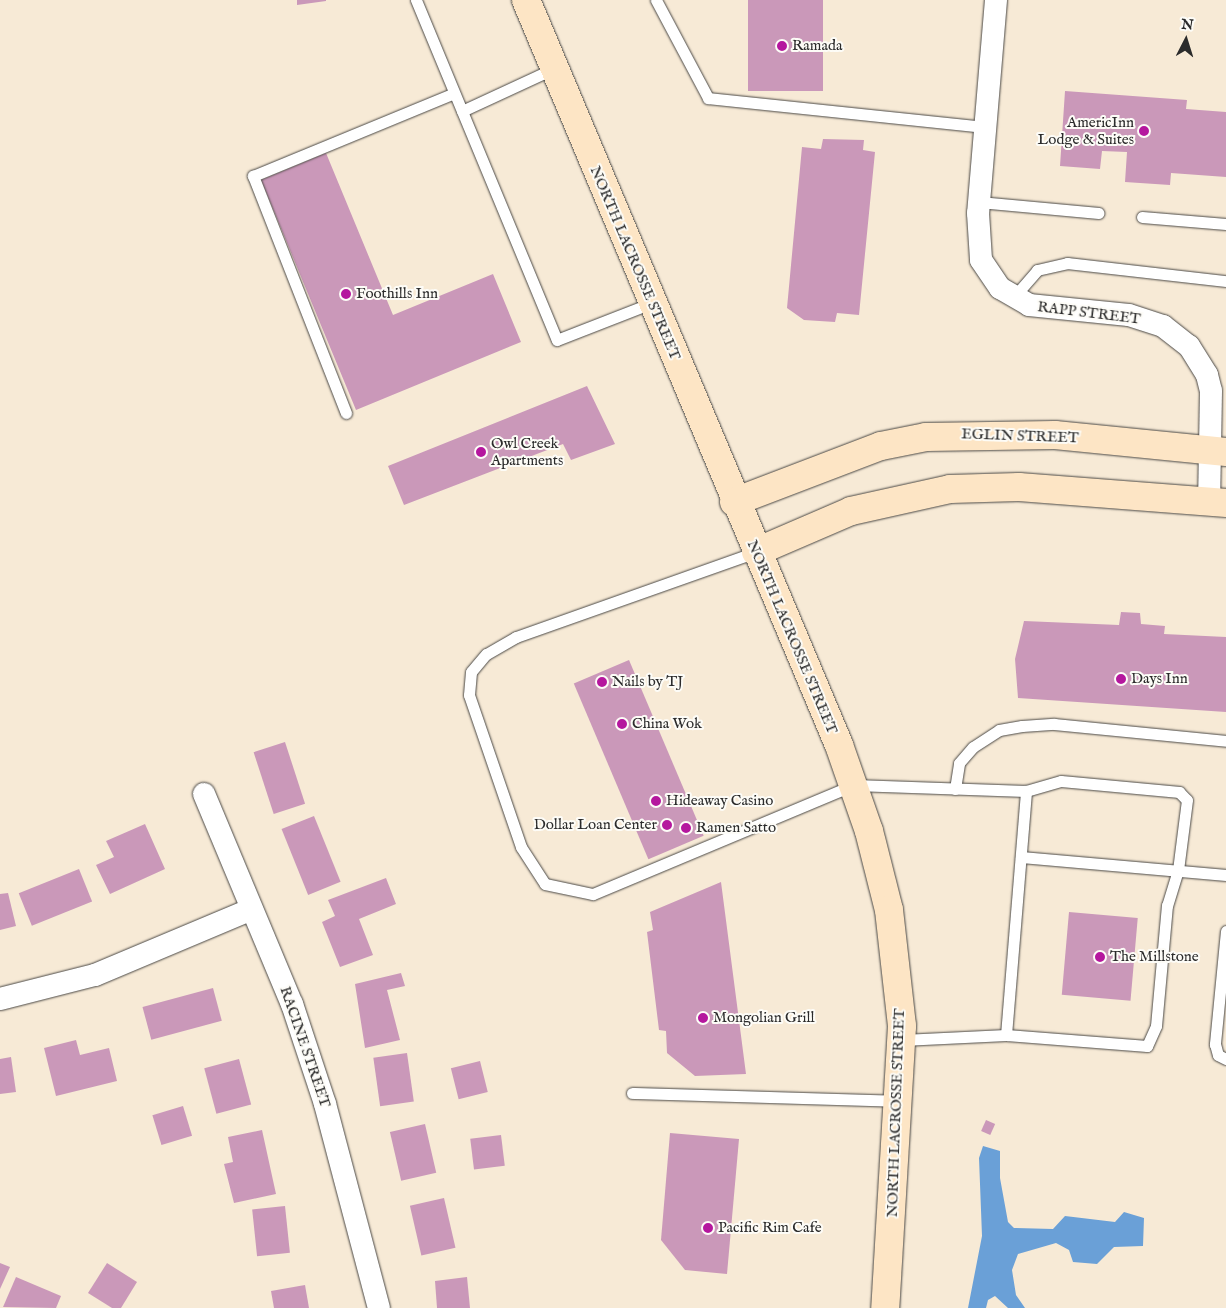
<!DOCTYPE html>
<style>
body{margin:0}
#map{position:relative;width:1226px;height:1308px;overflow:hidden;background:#f7ead6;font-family:"IM FELL English",serif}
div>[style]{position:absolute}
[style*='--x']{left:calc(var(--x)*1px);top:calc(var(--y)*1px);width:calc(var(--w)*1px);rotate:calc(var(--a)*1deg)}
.water>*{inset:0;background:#6aa0d7}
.building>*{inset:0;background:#ca98b9;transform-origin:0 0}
.roads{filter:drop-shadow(0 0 1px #4a4845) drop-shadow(0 0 1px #4a4845)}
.lane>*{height:11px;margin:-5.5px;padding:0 5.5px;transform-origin:5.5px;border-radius:5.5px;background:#fff}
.street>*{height:22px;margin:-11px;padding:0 11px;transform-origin:11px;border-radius:11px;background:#fff}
.secondary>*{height:28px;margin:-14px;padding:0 14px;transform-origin:14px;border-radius:14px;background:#fde5c5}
.dots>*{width:14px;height:14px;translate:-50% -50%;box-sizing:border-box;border:2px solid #fdfcf7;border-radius:50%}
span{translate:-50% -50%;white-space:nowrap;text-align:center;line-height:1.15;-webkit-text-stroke:4px #fdfcf7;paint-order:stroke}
.poi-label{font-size:15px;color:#2b2b2b}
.left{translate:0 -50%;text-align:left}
.right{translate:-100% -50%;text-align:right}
.street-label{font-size:15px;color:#2b2b2b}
.north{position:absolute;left:1161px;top:15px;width:50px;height:50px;-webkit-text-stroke:4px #fdfcf7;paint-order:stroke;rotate:5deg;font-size:14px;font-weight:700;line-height:20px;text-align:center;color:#2b2b2b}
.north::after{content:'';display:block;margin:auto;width:18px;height:22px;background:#2b2b2b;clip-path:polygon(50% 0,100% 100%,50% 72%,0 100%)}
</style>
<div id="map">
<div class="water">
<i style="clip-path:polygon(983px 1146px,1000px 1151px,1000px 1178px,1008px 1222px,1014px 1228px,1053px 1229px,1065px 1216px,1115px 1222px,1124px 1212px,1144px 1218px,1143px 1246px,1114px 1247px,1097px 1264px,1073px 1262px,1069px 1250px,1056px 1243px,1018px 1254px,1012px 1270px,1016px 1295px,1025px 1308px,1008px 1308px,995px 1296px,988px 1300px,986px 1308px,968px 1308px,982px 1236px,979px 1158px)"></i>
</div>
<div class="building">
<i style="clip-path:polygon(297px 0,326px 0,326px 1px,297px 5px)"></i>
<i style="left:748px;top:0;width:75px;height:91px"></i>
<i style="clip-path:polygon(1065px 91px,1187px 100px,1186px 109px,1226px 112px,1226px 177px,1171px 173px,1170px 185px,1125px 182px,1127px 152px,1102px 151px,1100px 169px,1060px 166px)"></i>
<i style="clip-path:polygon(823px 139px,864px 140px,863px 150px,875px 152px,859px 315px,837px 313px,835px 322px,804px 320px,787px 308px,802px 147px,821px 149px)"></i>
<i style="clip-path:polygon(326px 153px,393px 315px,493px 274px,521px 342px,356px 410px,261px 180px)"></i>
<i style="clip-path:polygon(587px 386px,615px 444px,571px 460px,563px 444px,404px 505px,388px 466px)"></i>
<i style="clip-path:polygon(1121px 612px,1140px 613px,1141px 624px,1165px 626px,1164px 634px,1226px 637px,1226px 712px,1018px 698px,1015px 659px,1024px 621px,1119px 625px)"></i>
<i style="left:629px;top:660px;width:191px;height:60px;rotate:67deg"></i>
<i style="left:285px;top:742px;width:65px;height:33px;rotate:72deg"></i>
<i style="left:314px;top:816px;width:71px;height:35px;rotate:68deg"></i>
<i style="clip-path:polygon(145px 824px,165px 869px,110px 894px,96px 865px,114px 857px,106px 841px)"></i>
<i style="left:79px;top:869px;width:35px;height:65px;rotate:68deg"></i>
<i style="clip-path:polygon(386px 878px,396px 904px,359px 919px,373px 955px,340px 967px,322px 922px,335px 916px,328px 900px)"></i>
<i style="clip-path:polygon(721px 882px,746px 1074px,695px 1076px,667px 1053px,666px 1031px,659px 1030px,647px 932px,653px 930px,650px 912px)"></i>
<i style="clip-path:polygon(8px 893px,16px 926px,0 930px,0 894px)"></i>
<i style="left:1069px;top:912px;width:69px;height:83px;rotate:5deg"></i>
<i style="clip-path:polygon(401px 973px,405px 986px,387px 990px,400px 1040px,365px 1048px,355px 984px)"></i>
<i style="left:213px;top:988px;width:34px;height:73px;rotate:75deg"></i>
<i style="clip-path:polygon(76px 1040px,80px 1055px,109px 1048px,117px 1081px,56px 1096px,44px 1048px)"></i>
<i style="left:407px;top:1053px;width:49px;height:34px;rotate:82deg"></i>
<i style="clip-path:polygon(11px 1057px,16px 1092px,0 1094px,0 1059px)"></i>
<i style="left:239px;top:1059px;width:47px;height:36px;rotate:75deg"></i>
<i style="left:480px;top:1061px;width:32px;height:30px;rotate:76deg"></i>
<i style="left:183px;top:1106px;width:31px;height:32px;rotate:73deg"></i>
<i style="left:986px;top:1120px;width:10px;height:12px;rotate:24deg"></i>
<i style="left:425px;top:1124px;width:50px;height:36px;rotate:77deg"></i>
<i style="clip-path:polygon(262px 1130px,276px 1194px,234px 1203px,224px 1164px,233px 1162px,228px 1137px)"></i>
<i style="clip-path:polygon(670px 1133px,739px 1139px,727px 1274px,685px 1270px,661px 1240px)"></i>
<i style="left:501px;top:1135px;width:31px;height:31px;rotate:83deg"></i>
<i style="left:444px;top:1198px;width:51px;height:35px;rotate:77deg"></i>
<i style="left:285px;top:1206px;width:47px;height:33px;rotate:84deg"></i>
<i style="clip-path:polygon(0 1263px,10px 1267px,0 1289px)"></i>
<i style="clip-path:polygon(107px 1263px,137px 1282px,121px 1308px,112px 1308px,88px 1293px)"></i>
<i style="clip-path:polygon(16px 1277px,61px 1296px,56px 1308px,3px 1307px)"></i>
<i style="clip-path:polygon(467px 1277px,470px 1308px,437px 1308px,435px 1281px)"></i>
<i style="clip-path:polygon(305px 1285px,309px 1308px,274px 1308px,271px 1291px)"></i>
</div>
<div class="roads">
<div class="lane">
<i style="--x:416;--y:0;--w:368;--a:67.5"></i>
<i style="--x:557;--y:340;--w:102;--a:-21.3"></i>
<i style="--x:656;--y:0;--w:111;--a:62"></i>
<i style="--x:708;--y:98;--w:280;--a:6"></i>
<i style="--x:462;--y:111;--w:100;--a:-24.8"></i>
<i style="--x:979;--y:202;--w:120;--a:5.3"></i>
<i style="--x:1142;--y:217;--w:84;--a:4.8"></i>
<i style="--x:1013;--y:298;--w:37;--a:-49"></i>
<i style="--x:1037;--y:270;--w:31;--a:-13"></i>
<i style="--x:1067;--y:263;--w:160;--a:6.5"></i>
<i style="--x:346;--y:413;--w:255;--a:-111.4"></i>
<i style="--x:253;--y:176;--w:217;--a:-22.4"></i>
<i style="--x:756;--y:552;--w:255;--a:160.5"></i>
<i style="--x:516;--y:637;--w:34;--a:150"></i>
<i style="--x:486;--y:654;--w:23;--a:130"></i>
<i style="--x:471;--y:672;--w:23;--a:95"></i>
<i style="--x:469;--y:695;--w:161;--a:71.1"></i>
<i style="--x:521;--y:847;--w:44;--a:57"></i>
<i style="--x:545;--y:884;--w:49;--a:11.8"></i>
<i style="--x:593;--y:894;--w:283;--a:-22.7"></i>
<i style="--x:854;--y:785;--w:172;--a:2"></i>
<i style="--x:1026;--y:791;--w:36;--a:-16"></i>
<i style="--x:1061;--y:781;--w:119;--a:5.3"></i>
<i style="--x:1179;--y:792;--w:11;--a:45"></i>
<i style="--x:1187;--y:800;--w:71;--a:97.3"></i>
<i style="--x:1178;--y:870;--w:37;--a:107"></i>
<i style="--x:1167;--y:905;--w:121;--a:95.2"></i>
<i style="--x:1156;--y:1026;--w:22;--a:114"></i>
<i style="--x:1147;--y:1046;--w:141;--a:-175.5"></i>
<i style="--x:1006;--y:1035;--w:104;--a:177.2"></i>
<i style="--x:955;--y:789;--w:26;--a:-81"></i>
<i style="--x:959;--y:763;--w:21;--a:-49"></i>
<i style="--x:973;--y:747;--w:31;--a:-33"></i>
<i style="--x:999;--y:730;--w:23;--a:-10"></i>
<i style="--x:1022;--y:726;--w:32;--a:-4"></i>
<i style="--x:1054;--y:724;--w:173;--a:5.6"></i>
<i style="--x:1021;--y:857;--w:206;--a:5"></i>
<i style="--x:1226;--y:931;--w:114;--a:95.6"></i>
<i style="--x:1215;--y:1044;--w:11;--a:75"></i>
<i style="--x:1218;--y:1055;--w:9;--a:27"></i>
<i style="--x:1006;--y:1035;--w:245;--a:-85.3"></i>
<i style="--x:632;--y:1093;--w:266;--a:1.7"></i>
</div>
<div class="street">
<i style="--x:996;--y:0;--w:214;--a:94.8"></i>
<i style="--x:978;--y:213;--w:47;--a:86.3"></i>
<i style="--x:981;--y:260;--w:34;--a:56"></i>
<i style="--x:1000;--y:288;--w:34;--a:30"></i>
<i style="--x:1029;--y:305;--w:100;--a:5.7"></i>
<i style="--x:1129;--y:315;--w:36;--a:18"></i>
<i style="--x:1163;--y:326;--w:33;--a:38"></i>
<i style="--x:1189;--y:346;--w:34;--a:58"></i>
<i style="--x:1207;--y:375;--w:16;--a:76"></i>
<i style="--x:1211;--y:391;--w:110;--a:91"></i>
<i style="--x:204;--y:794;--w:228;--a:67.3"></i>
<i style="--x:292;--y:1004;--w:105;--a:71.7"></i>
<i style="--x:325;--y:1104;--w:211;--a:75.2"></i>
<i style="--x:0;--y:999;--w:98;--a:-14.2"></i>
<i style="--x:95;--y:975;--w:170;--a:-22.8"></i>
</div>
<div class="secondary">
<i style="--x:526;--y:0;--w:808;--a:67.21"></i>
<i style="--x:839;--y:745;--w:91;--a:70.8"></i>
<i style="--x:869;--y:831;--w:81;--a:75.8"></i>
<i style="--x:889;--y:910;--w:117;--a:83.6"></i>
<i style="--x:902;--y:1026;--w:283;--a:93.4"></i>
<i style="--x:734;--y:502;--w:157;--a:-20.9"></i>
<i style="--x:881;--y:446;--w:46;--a:-11.3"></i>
<i style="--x:926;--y:437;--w:129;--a:-0.9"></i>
<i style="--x:1055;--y:435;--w:172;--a:5.7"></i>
<i style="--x:756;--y:552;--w:103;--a:-23.3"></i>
<i style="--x:851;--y:511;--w:101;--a:-12.5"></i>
<i style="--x:950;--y:489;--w:69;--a:-1.7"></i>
<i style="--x:1019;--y:487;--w:208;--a:4.4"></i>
</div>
</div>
<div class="dots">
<i style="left:782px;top:46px;background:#b5179e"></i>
<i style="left:1144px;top:131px;background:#b5179e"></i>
<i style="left:346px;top:294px;background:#b5179e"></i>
<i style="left:481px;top:452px;background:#b5179e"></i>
<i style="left:1121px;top:679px;background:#b5179e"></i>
<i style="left:602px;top:682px;background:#b5179e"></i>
<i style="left:622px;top:724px;background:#b5179e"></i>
<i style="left:656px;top:801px;background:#b5179e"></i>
<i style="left:667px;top:825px;background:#b5179e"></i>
<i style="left:686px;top:828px;background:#b5179e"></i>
<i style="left:1100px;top:957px;background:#b5179e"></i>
<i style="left:703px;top:1018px;background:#b5179e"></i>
<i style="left:708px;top:1228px;background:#b5179e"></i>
</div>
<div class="poi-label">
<span class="left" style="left:792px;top:46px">Ramada</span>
<span class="right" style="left:1134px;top:131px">AmericInn<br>Lodge &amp; Suites</span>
<span class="left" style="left:356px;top:294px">Foothills Inn</span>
<span class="left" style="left:491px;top:452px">Owl Creek<br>Apartments</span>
<span class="left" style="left:1131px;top:679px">Days Inn</span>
<span class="left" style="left:612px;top:682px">Nails by TJ</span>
<span class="left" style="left:632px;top:724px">China Wok</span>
<span class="left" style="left:666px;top:801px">Hideaway Casino</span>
<span class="right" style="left:657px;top:825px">Dollar Loan Center</span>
<span class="left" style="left:696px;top:828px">Ramen Satto</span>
<span class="left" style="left:1110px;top:957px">The Millstone</span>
<span class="left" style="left:713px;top:1018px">Mongolian Grill</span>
<span class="left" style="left:718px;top:1228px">Pacific Rim Cafe</span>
</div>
<div class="street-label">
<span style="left:635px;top:263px;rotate:67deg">NORTH LACROSSE STREET</span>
<span style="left:1089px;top:313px;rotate:7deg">RAPP STREET</span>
<span style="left:1020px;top:436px;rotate:2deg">EGLIN STREET</span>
<span style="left:792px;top:637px;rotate:67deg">NORTH LACROSSE STREET</span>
<span style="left:305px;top:1047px;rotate:71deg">RACINE STREET</span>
<span style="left:896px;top:1113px;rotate:-88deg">NORTH LACROSSE STREET</span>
</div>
<div class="north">N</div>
</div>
